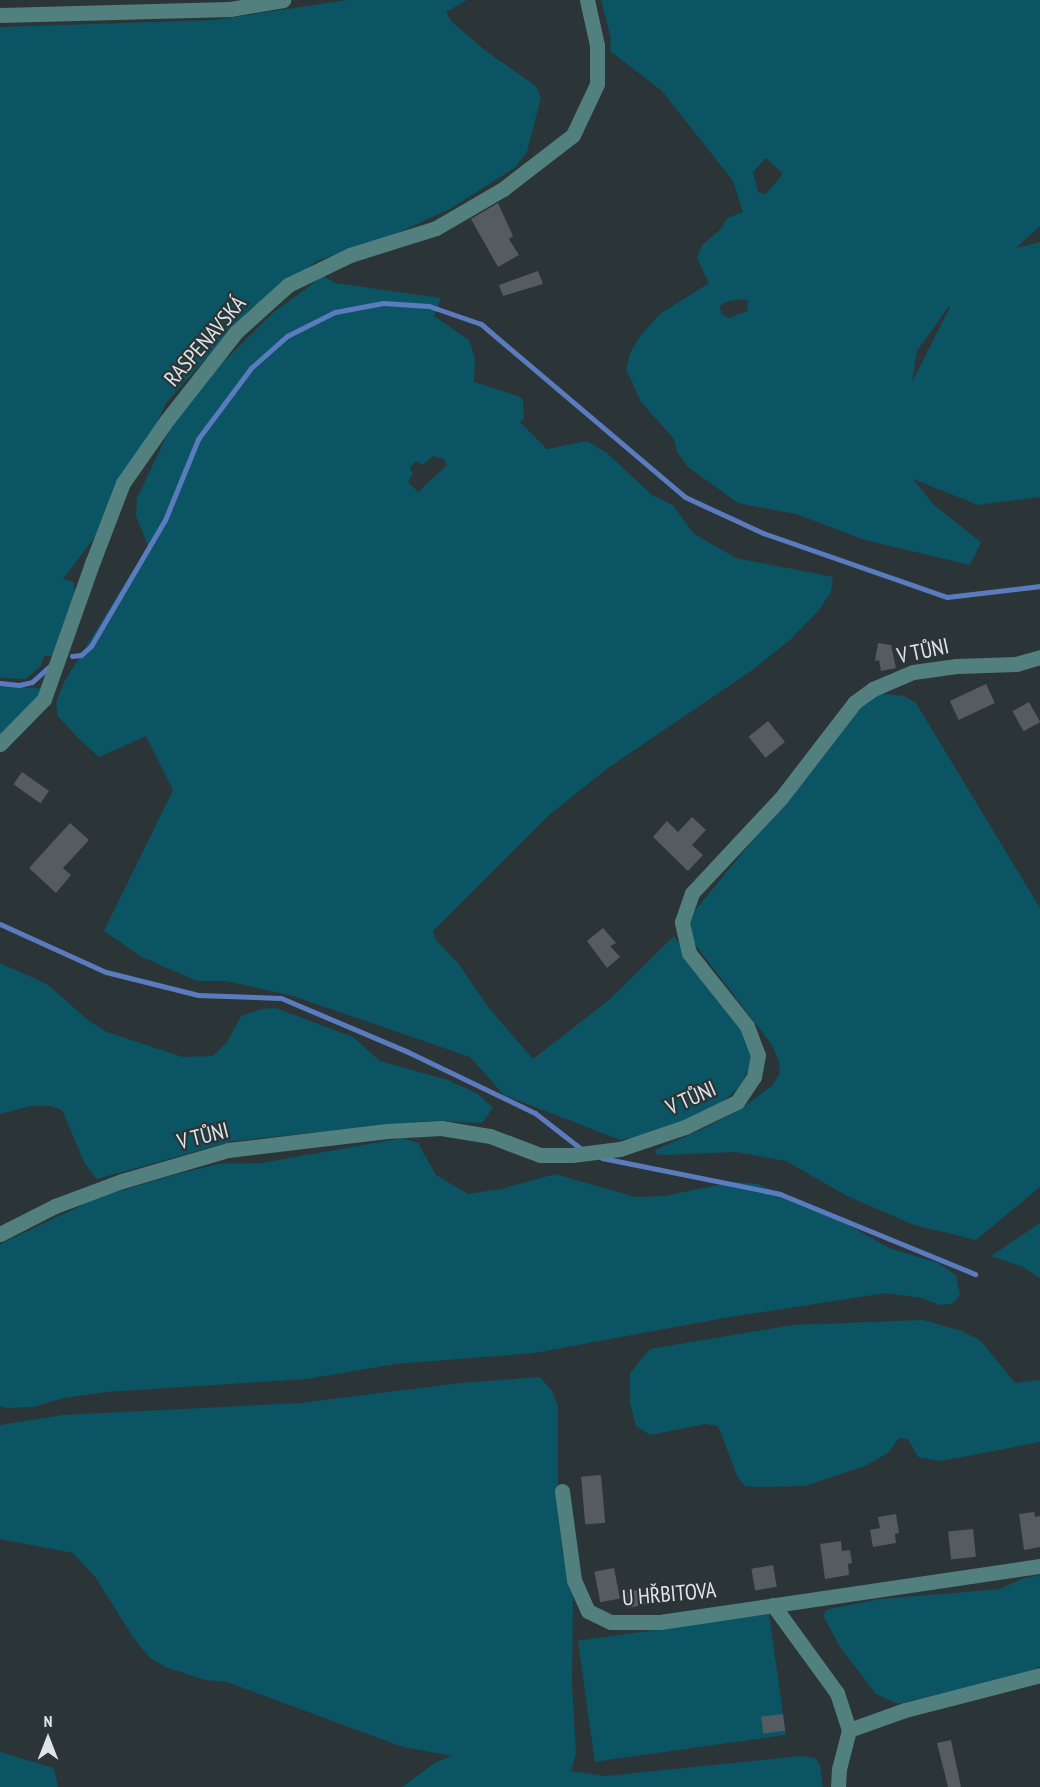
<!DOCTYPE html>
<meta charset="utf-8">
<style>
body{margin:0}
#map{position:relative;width:1040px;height:1787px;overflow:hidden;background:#2b3436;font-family:"PT Sans Narrow",sans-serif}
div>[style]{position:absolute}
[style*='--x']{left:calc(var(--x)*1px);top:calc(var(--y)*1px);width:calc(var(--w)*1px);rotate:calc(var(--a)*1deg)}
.green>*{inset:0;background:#0b5464;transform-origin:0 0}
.stream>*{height:5px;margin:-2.5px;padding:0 2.5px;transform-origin:2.5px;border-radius:2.5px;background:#5b7bbf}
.building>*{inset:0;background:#545b61;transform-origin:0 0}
.minor>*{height:15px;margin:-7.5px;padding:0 7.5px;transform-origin:7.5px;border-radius:7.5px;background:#52807e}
span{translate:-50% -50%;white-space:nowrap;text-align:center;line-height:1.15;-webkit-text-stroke:4.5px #2b3436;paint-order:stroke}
.street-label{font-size:22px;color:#dfe4e6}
.north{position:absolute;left:18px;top:1709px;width:60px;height:60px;-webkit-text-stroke:4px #2b3436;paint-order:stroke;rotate:0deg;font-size:16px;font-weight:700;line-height:24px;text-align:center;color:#dfe4e6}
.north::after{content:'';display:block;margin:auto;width:21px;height:27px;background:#dfe4e6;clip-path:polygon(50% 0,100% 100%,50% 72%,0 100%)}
</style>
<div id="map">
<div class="green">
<i style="clip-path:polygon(347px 0,467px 0,446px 12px,450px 20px,486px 51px,536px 86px,541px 98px,527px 152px,516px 167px,450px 209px,395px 234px,317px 261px,249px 310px,166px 403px,119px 505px,63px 579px,74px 582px,75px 594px,55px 656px,44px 656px,41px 666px,26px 679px,0 678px,0 27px,215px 20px)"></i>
<i style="clip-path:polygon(evenodd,601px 0,1040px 0,1040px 226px,1016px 248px,1040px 242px,1040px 497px,978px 505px,913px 479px,934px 505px,981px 542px,970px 565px,865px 540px,796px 514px,738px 503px,688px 467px,677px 452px,674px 439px,641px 402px,626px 369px,631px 351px,641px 335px,660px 314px,709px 283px,697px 258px,702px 245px,721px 229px,727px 218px,743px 212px,733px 181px,662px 91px,610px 51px,611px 39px,601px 0,766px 158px,783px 174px,766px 194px,758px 192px,753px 172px,766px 158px,601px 0,742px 299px,748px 301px,747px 311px,729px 318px,721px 314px,720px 306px,726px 302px,742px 299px,601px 0,949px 306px,950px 307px,912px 382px,917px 351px,949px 306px)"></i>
<i style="clip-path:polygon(evenodd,323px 276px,335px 283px,441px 298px,434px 316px,469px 340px,475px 358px,474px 382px,518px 396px,523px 400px,524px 418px,520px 422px,547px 449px,587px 441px,607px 453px,652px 495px,673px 505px,694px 534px,736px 558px,833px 577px,831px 592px,819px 610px,790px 640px,751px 671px,608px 768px,549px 815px,433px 931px,435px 939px,458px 963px,489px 1008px,533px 1059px,609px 1000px,674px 936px,702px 977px,747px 1033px,752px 1063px,740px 1086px,723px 1102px,654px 1134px,620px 1140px,504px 1095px,470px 1057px,293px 996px,226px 981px,197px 981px,142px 957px,104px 931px,173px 790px,146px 736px,99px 757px,77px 737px,58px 716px,56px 703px,63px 684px,148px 546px,136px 516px,137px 498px,175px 418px,220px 365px,274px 312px,323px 276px,433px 456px,444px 459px,447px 465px,418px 492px,408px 482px,413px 474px,410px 468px,416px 461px,423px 465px,433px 456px)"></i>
<i style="clip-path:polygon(0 686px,41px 688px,38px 698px,0 737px)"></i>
<i style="clip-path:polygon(877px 693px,904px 696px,916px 703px,1040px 908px,1040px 1187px,976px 1240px,914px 1225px,847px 1196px,786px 1161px,735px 1152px,665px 1155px,656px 1154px,655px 1150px,711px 1125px,742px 1108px,773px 1085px,779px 1074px,780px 1065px,772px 1045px,694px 943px,690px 926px,693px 913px,816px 763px,856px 710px)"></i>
<i style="clip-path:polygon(0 963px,47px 984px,88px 1020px,107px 1032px,183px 1057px,213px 1056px,227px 1042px,241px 1016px,262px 1009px,276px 1008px,353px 1037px,380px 1061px,448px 1080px,478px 1094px,493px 1108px,482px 1123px,430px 1121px,233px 1141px,97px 1179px,85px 1164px,62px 1110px,50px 1106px,31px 1106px,0 1114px)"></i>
<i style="clip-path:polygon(403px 1138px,418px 1143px,436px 1175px,468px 1194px,501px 1189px,555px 1174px,635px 1197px,663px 1196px,734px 1182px,758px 1184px,847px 1224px,889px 1248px,938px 1263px,956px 1275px,960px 1295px,952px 1304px,940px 1305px,921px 1298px,886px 1293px,724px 1318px,535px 1353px,395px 1364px,307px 1379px,106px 1392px,64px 1398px,33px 1407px,7px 1408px,0 1406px,0 1244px,99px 1197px,178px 1174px,219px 1164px,261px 1163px)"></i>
<i style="clip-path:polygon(1040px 1223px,1040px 1278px,1021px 1266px,991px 1256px)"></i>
<i style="clip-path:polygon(923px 1320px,962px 1331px,981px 1341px,1015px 1383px,1040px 1380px,1040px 1442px,941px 1461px,918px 1457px,908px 1439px,899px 1438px,888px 1453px,865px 1466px,805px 1486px,757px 1487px,745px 1486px,738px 1478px,718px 1426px,705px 1424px,650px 1435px,636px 1426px,630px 1403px,630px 1373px,650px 1349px,793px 1325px)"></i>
<i style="clip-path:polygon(540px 1377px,552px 1391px,558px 1406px,558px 1498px,562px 1549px,573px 1595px,572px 1684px,576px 1753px,571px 1771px,606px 1776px,800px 1756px,815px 1758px,820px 1765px,823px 1787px,402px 1787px,436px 1762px,452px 1756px,403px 1747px,227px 1682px,205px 1680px,165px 1667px,149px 1657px,133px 1637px,96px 1578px,73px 1553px,0 1539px,0 1425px,63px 1415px,300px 1403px,460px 1383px)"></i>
<i style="clip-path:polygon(1040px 1575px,1040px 1666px,1030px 1672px,898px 1704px,876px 1694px,840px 1647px,824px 1617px,825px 1611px,829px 1609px,881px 1599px,1000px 1589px,1021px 1579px)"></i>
<i style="left:769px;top:1614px;width:122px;height:193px;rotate:82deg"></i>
<i style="clip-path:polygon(0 1752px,54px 1768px,58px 1787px,0 1787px)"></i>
</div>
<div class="stream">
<i style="--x:72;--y:656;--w:9;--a:-6"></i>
<i style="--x:81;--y:655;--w:13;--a:-42"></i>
<i style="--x:91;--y:646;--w:146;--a:-59.6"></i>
<i style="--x:165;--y:520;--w:87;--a:-67.8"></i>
<i style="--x:198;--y:439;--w:89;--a:-53.3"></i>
<i style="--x:251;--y:368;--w:48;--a:-41.6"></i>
<i style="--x:287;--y:336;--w:54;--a:-26.6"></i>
<i style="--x:335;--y:312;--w:49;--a:-10.6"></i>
<i style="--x:383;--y:303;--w:46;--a:3.7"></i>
<i style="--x:429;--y:306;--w:55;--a:19.1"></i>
<i style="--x:481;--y:324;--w:267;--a:40.3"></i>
<i style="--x:685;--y:497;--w:86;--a:24.8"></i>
<i style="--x:763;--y:533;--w:195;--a:19.2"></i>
<i style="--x:947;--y:597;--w:94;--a:-6.7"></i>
<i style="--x:0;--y:683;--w:19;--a:6"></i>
<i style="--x:19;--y:685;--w:13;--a:-13"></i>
<i style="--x:32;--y:682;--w:25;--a:-42"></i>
<i style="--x:0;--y:924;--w:116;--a:24.4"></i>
<i style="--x:106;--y:972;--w:95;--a:14"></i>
<i style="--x:198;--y:995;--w:83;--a:2.1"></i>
<i style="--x:281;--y:998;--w:136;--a:23"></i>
<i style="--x:406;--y:1051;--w:143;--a:25.7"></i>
<i style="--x:535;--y:1113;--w:57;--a:37.9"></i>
<i style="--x:602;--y:1158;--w:182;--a:11.4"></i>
<i style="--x:780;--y:1194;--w:211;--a:22.3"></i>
</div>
<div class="building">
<i style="clip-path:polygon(498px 203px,513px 236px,509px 239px,519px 255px,498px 267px,471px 219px)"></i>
<i style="clip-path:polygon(538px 271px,543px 284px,503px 296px,499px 285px)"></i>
<i style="clip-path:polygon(878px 643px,891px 645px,896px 668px,881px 671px,879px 660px,875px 661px)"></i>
<i style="left:986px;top:684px;width:21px;height:40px;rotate:65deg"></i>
<i style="left:1029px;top:702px;width:23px;height:19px;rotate:61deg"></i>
<i style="left:768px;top:721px;width:27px;height:25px;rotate:51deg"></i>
<i style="left:22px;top:772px;width:33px;height:15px;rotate:35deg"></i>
<i style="clip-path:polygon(692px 817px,706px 830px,692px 845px,703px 855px,688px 871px,653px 837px,667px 821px,678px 832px)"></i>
<i style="clip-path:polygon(70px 823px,89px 840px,63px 868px,71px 875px,56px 893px,29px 868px)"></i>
<i style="clip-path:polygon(603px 928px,616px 943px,610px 946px,620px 957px,607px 968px,587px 941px)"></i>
<i style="left:601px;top:1475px;width:48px;height:20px;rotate:85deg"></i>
<i style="clip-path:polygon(1034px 1512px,1035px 1517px,1040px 1516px,1040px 1547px,1024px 1550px,1019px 1514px)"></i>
<i style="clip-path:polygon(896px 1514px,899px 1533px,895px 1534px,896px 1543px,873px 1547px,870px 1530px,880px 1528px,878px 1517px)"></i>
<i style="left:973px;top:1529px;width:28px;height:25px;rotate:84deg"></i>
<i style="clip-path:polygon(841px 1541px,842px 1551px,850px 1550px,852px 1563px,848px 1564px,849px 1575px,825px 1579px,820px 1544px)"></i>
<i style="left:773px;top:1565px;width:22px;height:22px;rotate:80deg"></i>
<i style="left:614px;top:1568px;width:31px;height:20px;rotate:79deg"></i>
<i style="left:642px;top:1589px;width:16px;height:16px;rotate:79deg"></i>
<i style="left:783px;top:1714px;width:17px;height:22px;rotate:83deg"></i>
<i style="clip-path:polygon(951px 1740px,961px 1787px,948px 1787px,937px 1743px)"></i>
</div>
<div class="minor">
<i style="--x:0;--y:15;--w:230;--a:-1.5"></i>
<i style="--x:230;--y:9;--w:54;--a:-9.6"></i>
<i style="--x:0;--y:744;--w:63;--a:-45.6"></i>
<i style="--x:44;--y:699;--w:146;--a:-70.5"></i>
<i style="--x:93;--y:561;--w:84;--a:-69"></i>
<i style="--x:123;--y:483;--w:77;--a:-55.1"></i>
<i style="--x:167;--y:420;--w:112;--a:-51.9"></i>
<i style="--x:236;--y:332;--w:70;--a:-42.1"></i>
<i style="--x:288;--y:285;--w:69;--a:-25.8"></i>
<i style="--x:350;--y:255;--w:90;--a:-17.4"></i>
<i style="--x:436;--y:228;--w:78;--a:-30.2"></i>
<i style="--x:503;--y:189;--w:88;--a:-37.6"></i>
<i style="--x:573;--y:135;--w:56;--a:-64.8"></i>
<i style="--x:597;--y:84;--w:39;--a:-90"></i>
<i style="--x:597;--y:45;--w:46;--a:-102.5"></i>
<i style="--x:0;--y:1234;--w:62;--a:-27"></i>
<i style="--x:55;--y:1206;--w:72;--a:-20.5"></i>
<i style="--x:122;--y:1181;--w:110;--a:-16.3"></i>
<i style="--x:228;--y:1150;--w:160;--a:-6.8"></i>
<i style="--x:387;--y:1131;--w:54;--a:-3.2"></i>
<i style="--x:441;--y:1128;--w:50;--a:9.3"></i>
<i style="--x:490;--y:1136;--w:53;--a:20.8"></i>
<i style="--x:540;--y:1155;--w:32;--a:0"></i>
<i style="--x:572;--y:1155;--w:48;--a:-7.1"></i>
<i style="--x:620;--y:1149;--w:69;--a:-18.7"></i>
<i style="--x:685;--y:1127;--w:58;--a:-25.7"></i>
<i style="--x:737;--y:1102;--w:30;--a:-56"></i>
<i style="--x:754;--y:1077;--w:22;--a:-80"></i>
<i style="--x:758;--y:1055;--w:31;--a:-111"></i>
<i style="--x:747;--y:1026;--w:93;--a:-128.5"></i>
<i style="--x:689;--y:953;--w:32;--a:-103"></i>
<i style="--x:682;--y:922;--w:31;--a:-71"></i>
<i style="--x:692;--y:893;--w:130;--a:-46.9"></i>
<i style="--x:781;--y:798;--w:121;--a:-52.4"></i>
<i style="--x:855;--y:702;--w:22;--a:-36"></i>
<i style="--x:873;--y:689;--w:43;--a:-23"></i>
<i style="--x:913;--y:672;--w:44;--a:-7.8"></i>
<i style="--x:957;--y:666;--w:59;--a:-1.9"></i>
<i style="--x:1016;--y:664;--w:25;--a:-16"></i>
<i style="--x:562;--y:1491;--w:90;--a:82.3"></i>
<i style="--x:574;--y:1580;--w:34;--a:66"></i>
<i style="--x:588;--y:1611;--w:25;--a:26"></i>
<i style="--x:611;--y:1622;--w:49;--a:0"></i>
<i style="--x:660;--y:1622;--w:384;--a:-8.4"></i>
<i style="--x:773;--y:1605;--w:109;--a:54"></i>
<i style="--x:837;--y:1693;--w:39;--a:72"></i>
<i style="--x:838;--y:1787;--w:18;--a:-87"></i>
<i style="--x:839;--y:1769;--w:40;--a:-75.6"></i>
<i style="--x:849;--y:1730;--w:59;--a:-19.7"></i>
<i style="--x:905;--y:1710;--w:139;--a:-14.5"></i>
</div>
<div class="street-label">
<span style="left:205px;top:341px;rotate:-49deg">RASPENAVSKÁ</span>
<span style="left:923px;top:651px;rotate:-12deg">V TŮNI</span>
<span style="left:691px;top:1098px;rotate:-24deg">V TŮNI</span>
<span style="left:203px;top:1136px;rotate:-14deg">V TŮNI</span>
<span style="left:669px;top:1594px;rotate:-5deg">U HŘBITOVA</span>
</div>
<div class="north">N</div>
</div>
